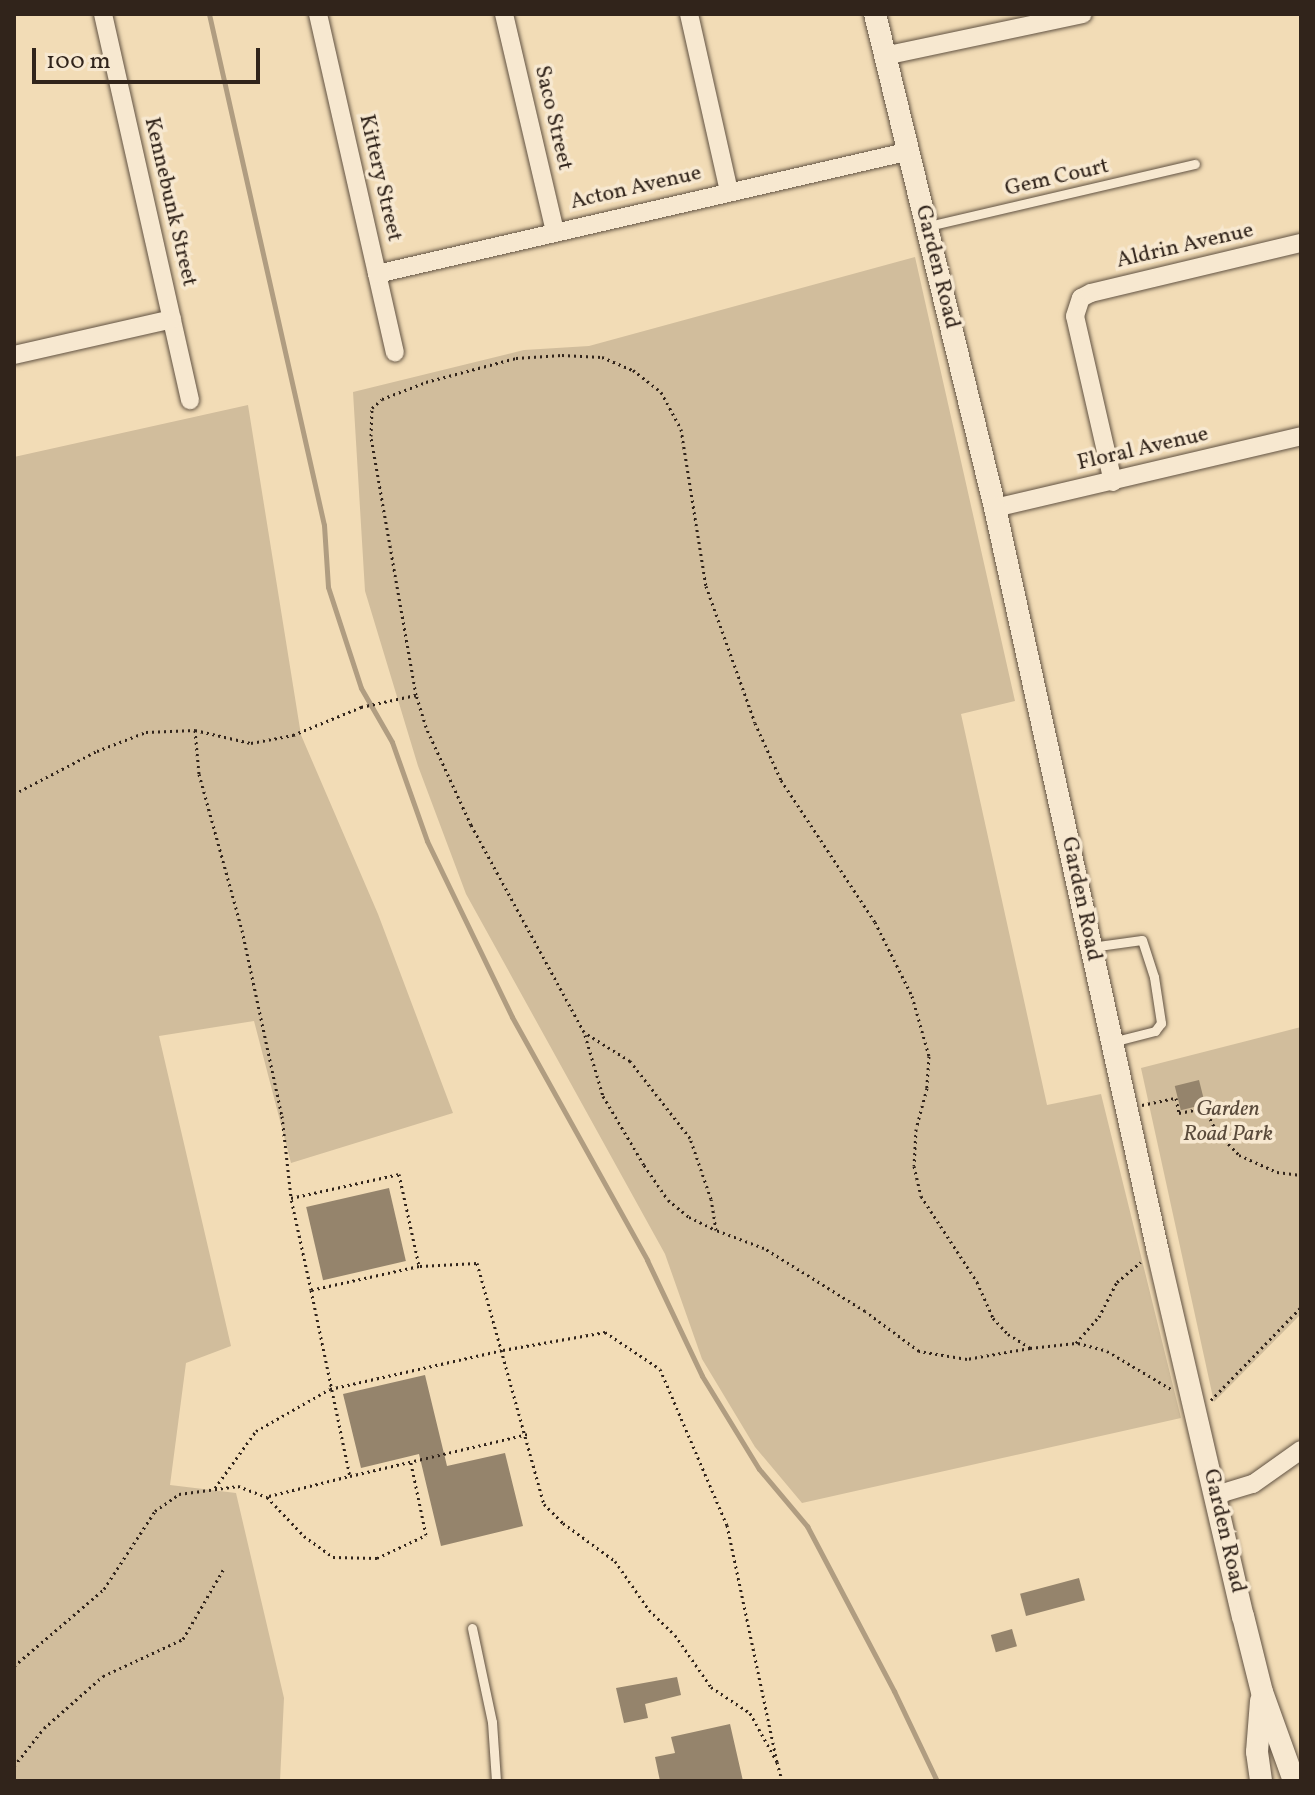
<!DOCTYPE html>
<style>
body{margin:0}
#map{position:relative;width:1315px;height:1795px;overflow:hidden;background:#f2dcb6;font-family:Vollkorn,serif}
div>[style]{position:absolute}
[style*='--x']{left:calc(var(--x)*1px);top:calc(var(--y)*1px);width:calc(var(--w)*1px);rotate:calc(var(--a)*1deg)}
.green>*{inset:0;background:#d1bd9c}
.stream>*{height:5px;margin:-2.5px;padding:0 2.5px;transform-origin:2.5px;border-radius:2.5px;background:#b09d81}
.building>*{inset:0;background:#95846c;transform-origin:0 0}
.path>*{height:3px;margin-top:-1.5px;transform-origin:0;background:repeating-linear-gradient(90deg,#31241b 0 2px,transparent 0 6px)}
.roads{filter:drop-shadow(0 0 2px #615242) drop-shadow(0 0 2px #615242)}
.service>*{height:9px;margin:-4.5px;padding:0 4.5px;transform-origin:4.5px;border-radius:4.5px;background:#f7e8d0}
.minor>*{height:18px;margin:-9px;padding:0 9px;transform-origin:9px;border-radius:9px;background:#f7e8d0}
.tertiary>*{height:22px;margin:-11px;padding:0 11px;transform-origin:11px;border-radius:11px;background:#f7e8d0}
span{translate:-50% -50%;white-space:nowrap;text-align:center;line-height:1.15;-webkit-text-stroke:7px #f7e8d0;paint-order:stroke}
.street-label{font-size:22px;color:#31241b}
.park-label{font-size:22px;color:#594a3b;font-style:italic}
.frame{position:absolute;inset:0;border:16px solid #31241b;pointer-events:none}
.scale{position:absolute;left:32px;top:48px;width:228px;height:36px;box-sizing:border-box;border:4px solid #31241b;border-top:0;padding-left:10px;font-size:24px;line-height:28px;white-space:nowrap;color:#31241b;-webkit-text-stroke:6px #f7e8d0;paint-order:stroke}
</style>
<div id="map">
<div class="green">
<i style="clip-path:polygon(915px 257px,1015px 701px,961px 714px,1047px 1105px,1101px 1094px,1181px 1418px,802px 1503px,755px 1447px,702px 1359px,665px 1254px,466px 894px,418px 766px,365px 591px,353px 392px,524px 350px,589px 346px)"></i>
<i style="clip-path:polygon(248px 405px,301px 735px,378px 914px,453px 1113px,291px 1163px,254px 1021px,159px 1036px,231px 1346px,186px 1363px,170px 1485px,236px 1493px,284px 1698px,280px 1781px,14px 1781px,14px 457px)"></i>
<i style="clip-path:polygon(1301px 1027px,1301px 1314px,1214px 1402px,1141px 1068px)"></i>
</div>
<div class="stream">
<i style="--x:209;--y:14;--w:524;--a:77.32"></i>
<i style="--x:324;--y:525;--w:62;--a:86.3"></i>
<i style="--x:328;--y:587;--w:106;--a:71.9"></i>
<i style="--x:361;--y:688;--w:62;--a:60.1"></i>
<i style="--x:392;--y:742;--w:105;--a:70.5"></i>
<i style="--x:427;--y:841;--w:195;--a:64.2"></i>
<i style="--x:512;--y:1017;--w:278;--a:60.9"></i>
<i style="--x:647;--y:1260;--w:128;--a:64.6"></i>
<i style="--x:702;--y:1376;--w:109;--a:58.5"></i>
<i style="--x:759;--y:1469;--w:75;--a:49.9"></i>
<i style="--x:807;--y:1526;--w:187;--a:62.2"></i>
<i style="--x:894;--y:1691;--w:100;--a:64.5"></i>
</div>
<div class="building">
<i style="left:1199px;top:1080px;width:25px;height:25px;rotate:76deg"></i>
<i style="left:389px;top:1188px;width:75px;height:85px;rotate:77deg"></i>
<i style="clip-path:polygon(425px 1375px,447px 1466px,505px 1453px,523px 1526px,441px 1546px,419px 1454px,361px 1468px,343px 1394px)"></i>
<i style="left:1079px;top:1578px;width:23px;height:61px;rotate:75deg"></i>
<i style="left:1012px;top:1629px;width:18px;height:22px;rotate:74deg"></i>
<i style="clip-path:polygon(677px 1677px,681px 1695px,645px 1704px,648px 1718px,624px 1723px,616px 1688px)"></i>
<i style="clip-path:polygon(730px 1724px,743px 1781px,660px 1781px,655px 1757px,675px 1753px,671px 1737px)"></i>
</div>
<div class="path">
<i style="--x:195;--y:730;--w:44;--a:84.8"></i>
<i style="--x:199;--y:774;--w:162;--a:74.6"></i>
<i style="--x:242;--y:930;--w:190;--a:77.9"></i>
<i style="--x:282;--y:1116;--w:82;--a:83.7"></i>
<i style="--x:14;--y:794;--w:93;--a:-27.4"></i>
<i style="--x:97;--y:751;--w:53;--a:-21.2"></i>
<i style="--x:146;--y:732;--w:49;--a:-2.3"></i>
<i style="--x:195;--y:730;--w:57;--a:13.1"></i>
<i style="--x:251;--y:743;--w:43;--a:-10.8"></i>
<i style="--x:293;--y:735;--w:74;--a:-22.4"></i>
<i style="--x:361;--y:707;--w:56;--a:-12.3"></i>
<i style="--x:585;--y:1035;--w:64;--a:73.6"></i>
<i style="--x:603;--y:1096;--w:80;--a:59.3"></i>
<i style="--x:644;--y:1165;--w:42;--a:55.6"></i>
<i style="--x:668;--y:1200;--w:27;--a:39"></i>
<i style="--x:689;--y:1217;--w:30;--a:26"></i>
<i style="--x:1142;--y:1105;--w:35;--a:-12"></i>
<i style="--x:1176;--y:1098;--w:15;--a:79"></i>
<i style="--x:1179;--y:1113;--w:26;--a:-11"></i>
<i style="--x:1205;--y:1108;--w:25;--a:64"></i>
<i style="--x:1216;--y:1131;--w:33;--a:46"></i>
<i style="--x:1239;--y:1155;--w:42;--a:24.1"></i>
<i style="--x:1277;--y:1172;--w:24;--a:7"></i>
<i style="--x:420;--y:1266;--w:57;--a:-3"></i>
<i style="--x:477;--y:1263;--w:250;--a:74.5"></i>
<i style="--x:544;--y:1504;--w:27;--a:45"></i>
<i style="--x:563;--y:1523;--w:64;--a:36.2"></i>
<i style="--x:615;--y:1561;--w:60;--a:55.2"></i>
<i style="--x:649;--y:1610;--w:36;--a:44"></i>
<i style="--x:675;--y:1635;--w:63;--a:55.3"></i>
<i style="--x:711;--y:1687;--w:47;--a:33.7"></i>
<i style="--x:750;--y:1713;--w:56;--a:61.1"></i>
<i style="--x:777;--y:1762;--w:20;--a:75"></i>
<i style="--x:311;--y:1290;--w:94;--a:-102.3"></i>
<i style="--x:291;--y:1198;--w:111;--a:-12.5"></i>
<i style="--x:399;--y:1174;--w:94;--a:77.7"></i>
<i style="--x:419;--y:1266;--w:111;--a:167.5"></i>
<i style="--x:311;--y:1290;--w:190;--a:78.2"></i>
<i style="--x:350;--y:1476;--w:182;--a:-13.3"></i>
<i style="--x:1078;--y:1343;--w:30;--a:15"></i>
<i style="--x:1107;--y:1351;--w:74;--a:30.7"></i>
<i style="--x:1030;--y:1348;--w:64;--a:170.1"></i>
<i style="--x:967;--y:1359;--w:49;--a:-170.5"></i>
<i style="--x:919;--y:1351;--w:67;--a:-143.5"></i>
<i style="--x:865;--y:1311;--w:119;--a:-148"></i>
<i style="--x:764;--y:1248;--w:51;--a:-159.4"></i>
<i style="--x:716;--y:1230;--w:31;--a:-99"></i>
<i style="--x:711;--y:1199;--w:65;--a:-109"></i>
<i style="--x:690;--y:1138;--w:98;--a:-127.9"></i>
<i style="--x:630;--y:1061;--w:54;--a:-147.8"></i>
<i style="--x:584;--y:1032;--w:236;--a:-118.6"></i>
<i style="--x:471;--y:825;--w:108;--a:-114.7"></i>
<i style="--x:426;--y:727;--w:34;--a:-107"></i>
<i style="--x:416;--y:695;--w:263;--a:-99.9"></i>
<i style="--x:371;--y:436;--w:28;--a:-88"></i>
<i style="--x:372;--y:408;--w:13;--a:-42"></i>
<i style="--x:382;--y:399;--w:47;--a:-21.1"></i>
<i style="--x:426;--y:382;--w:93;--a:-14.9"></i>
<i style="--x:516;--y:358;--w:46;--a:-3.7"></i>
<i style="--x:562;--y:355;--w:40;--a:2.9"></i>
<i style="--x:602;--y:357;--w:34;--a:23"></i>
<i style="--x:633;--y:370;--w:36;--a:38"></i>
<i style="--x:661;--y:392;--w:42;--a:61.6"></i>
<i style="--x:681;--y:429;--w:159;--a:81"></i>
<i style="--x:706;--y:586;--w:145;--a:70.3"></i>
<i style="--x:755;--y:723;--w:63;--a:65.5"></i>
<i style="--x:781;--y:780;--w:170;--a:56.5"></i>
<i style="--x:875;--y:922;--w:83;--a:63.4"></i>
<i style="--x:912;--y:996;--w:62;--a:74.2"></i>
<i style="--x:929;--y:1056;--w:32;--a:94"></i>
<i style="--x:927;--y:1088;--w:42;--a:105"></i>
<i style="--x:916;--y:1129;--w:37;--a:93"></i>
<i style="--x:914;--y:1166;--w:31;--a:77"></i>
<i style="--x:921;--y:1196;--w:103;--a:56.9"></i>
<i style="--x:977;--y:1282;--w:39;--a:66"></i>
<i style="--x:993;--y:1318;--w:22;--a:47"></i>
<i style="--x:1008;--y:1334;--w:26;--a:32"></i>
<i style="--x:1030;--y:1348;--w:46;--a:-6.2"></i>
<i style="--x:1076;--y:1343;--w:35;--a:-49"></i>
<i style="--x:1099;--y:1317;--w:39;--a:-63"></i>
<i style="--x:1117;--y:1282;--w:31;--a:-40"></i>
<i style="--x:1211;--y:1400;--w:129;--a:-45.9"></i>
<i style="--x:215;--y:1488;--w:70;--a:-54.3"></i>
<i style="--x:256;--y:1431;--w:85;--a:-29.6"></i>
<i style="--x:330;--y:1389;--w:177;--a:-12.7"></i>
<i style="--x:503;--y:1350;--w:104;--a:-10"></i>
<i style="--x:605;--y:1332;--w:66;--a:33.9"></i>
<i style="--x:660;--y:1369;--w:170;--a:66.8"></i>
<i style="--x:727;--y:1525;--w:242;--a:78.1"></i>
<i style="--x:269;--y:1496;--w:83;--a:-13.9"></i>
<i style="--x:14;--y:1666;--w:118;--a:-40.5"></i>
<i style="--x:104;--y:1589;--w:93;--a:-56.8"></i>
<i style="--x:155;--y:1511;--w:29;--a:-35"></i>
<i style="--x:179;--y:1494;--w:60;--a:-7.7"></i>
<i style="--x:238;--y:1486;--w:31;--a:21"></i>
<i style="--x:267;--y:1497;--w:54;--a:46.5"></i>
<i style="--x:304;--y:1536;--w:36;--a:36"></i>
<i style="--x:333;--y:1557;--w:44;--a:1.3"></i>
<i style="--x:377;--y:1558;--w:54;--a:-25.1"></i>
<i style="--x:426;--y:1535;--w:74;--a:-101.8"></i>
<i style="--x:14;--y:1766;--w:48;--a:-51.7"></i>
<i style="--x:44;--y:1728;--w:79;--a:-41.4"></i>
<i style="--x:103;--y:1676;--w:88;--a:-24.8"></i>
<i style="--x:183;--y:1639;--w:80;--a:-59.9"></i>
</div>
<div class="roads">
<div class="service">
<i style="--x:928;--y:226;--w:274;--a:-13.1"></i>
<i style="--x:1091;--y:947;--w:51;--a:-7.8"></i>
<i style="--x:1142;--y:940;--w:39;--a:72"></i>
<i style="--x:1154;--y:977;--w:47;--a:81.3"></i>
<i style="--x:1161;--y:1023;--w:10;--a:127"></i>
<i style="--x:1155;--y:1031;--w:44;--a:165.7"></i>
<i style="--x:472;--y:1628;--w:96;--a:78"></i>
<i style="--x:492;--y:1722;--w:59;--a:86.1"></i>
</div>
<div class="minor">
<i style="--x:103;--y:14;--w:396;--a:77.3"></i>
<i style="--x:318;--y:14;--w:347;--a:77.2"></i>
<i style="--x:504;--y:14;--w:224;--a:76.8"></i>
<i style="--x:689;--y:14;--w:181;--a:77.3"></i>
<i style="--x:884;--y:56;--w:203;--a:-11.9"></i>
<i style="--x:377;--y:274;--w:543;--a:-12.99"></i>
<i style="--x:14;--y:355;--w:162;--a:-12.8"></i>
<i style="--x:1113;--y:482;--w:170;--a:-102.9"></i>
<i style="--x:1075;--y:316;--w:19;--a:-72"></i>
<i style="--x:1081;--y:298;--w:11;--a:-27"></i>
<i style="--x:1091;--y:293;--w:216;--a:-13.4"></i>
<i style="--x:995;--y:508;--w:314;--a:-13.2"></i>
<i style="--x:1216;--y:1495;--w:39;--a:-17"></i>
<i style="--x:1253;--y:1484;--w:59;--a:-35.3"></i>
</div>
<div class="tertiary">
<i style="--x:875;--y:14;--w:508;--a:76.35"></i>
<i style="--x:995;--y:508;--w:762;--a:77.64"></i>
<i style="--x:1158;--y:1252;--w:374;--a:76.9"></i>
<i style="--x:1243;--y:1616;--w:78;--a:76"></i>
<i style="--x:1262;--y:1692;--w:95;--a:70.2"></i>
<i style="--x:1261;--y:1701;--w:51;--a:94.5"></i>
<i style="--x:1257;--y:1752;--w:29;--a:82"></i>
</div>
</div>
<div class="street-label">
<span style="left:553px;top:118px;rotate:77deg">Saco Street</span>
<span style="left:380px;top:178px;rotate:77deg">Kittery Street</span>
<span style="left:1057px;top:178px;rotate:-13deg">Gem Court</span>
<span style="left:636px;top:188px;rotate:-13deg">Acton Avenue</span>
<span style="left:170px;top:202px;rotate:77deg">Kennebunk Street</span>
<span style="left:1185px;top:246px;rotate:-13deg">Aldrin Avenue</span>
<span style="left:937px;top:267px;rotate:76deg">Garden Road</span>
<span style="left:1143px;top:449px;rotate:-13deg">Floral Avenue</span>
<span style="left:1081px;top:899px;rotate:78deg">Garden Road</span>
<span style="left:1224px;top:1531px;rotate:77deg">Garden Road</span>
</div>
<div class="park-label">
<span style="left:1228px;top:1122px">Garden<br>Road Park</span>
</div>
<div class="frame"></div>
<div class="scale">100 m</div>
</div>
